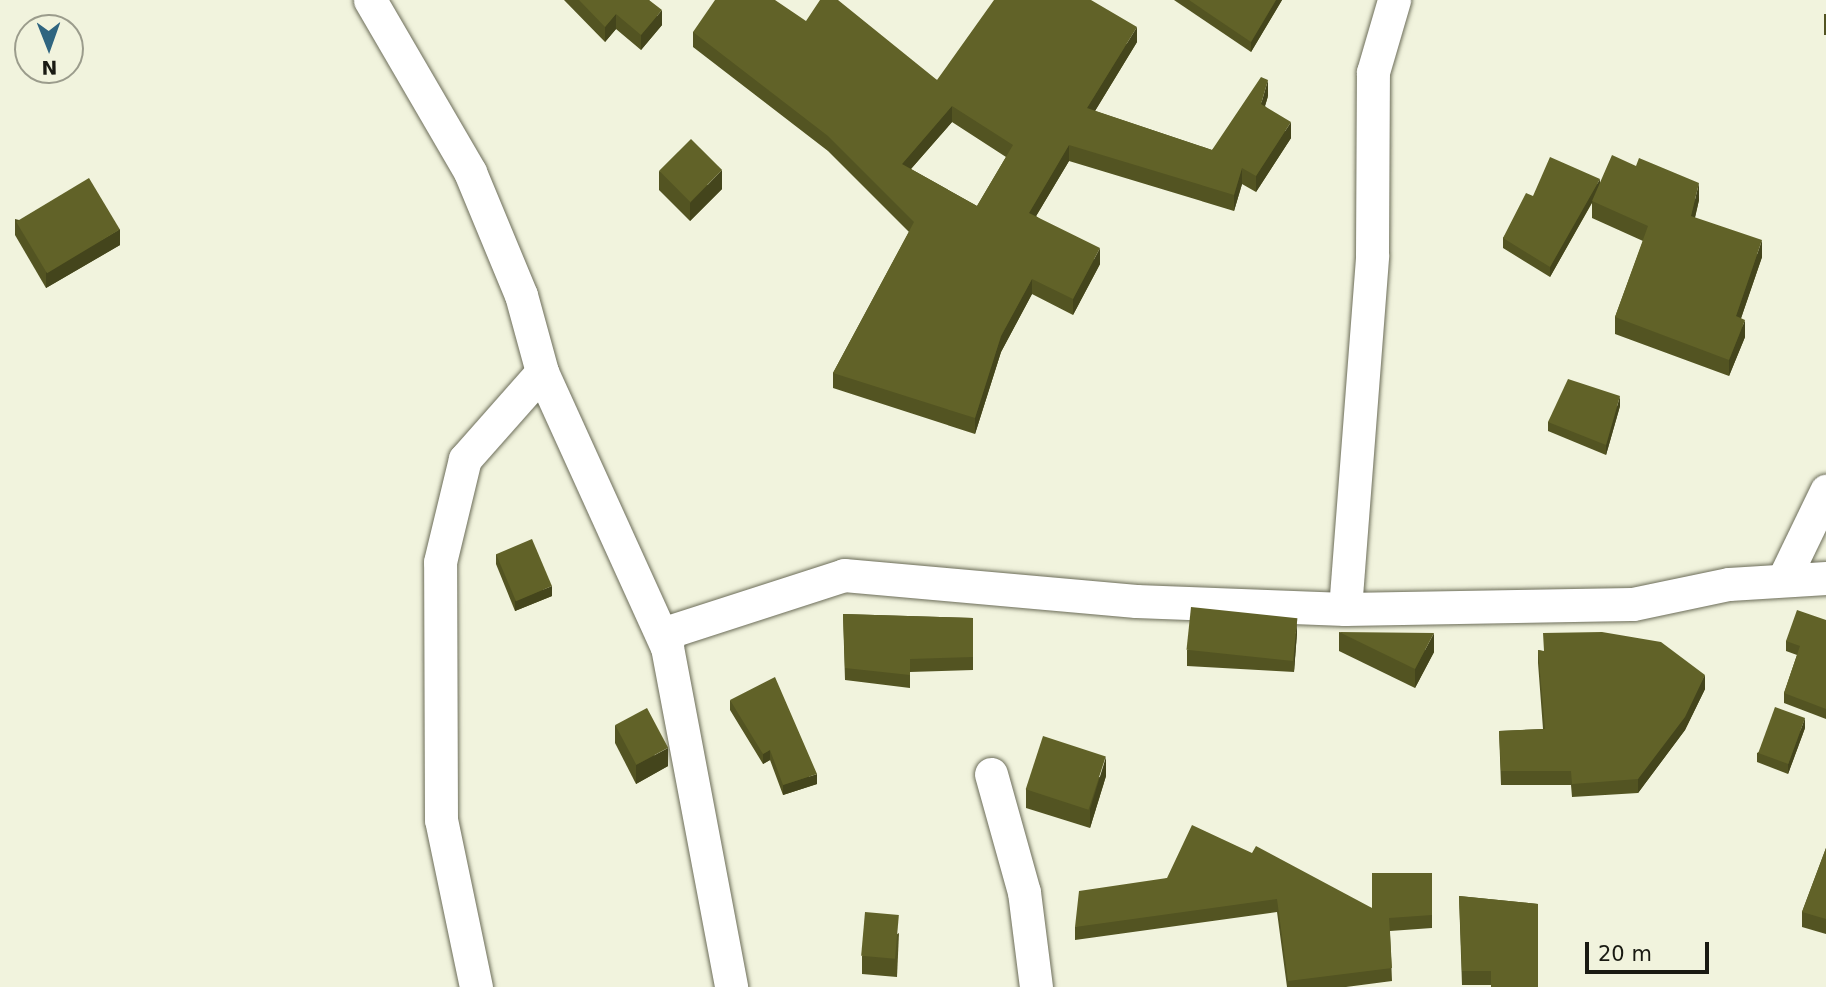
<!DOCTYPE html>
<style>
body{margin:0}
#map{position:relative;width:1826px;height:987px;overflow:hidden;background:#f1f3dd;font-family:"DejaVu Sans",sans-serif}
div>[style]{position:absolute}
[style*='--x']{left:calc(var(--x)*1px);top:calc(var(--y)*1px);width:calc(var(--w)*1px);rotate:calc(var(--a)*1deg)}
.roads{filter:drop-shadow(0 0 2px #6c6d59) drop-shadow(0 0 2px #6c6d59)}
.minor>*{height:33px;margin:-16.5px;padding:0 16.5px;transform-origin:16.5px;border-radius:16.5px;background:#fff}
.wall>*{inset:0;background:#535422;transform-origin:0 0}
.shaded-wall>*{inset:0;background:#44451c}
.building>*{inset:0;background:#616228;transform-origin:0 0}
span{translate:-50% -50%;white-space:nowrap;text-align:center;line-height:1.15;-webkit-text-stroke:7px #f1f3dd;paint-order:stroke}
.north{position:absolute;left:14px;top:14px;width:70px;height:70px;box-sizing:border-box;background:#f1f3dd;border:2px solid #9b9c8c;border-radius:50%;rotate:179deg;font-size:19px;font-weight:700;line-height:28px;text-align:center;color:#191a12}
.north::after{content:'';display:block;margin:auto;width:24px;height:32px;background:#2f6580;clip-path:polygon(50% 0,100% 100%,50% 72%,0 100%)}
.scale{position:absolute;left:1585px;top:942px;width:124px;height:32px;box-sizing:border-box;border:4px solid #191a12;border-top:0;padding-left:9px;font-size:21px;line-height:24px;white-space:nowrap;color:#191a12;-webkit-text-stroke:5px #f1f3dd;paint-order:stroke}
</style>
<div id="map">
<div class="roads">
<div class="minor">
<i style="--x:370;--y:0;--w:199;--a:59.8"></i>
<i style="--x:470;--y:172;--w:133;--a:67.5"></i>
<i style="--x:521;--y:295;--w:80;--a:74.7"></i>
<i style="--x:542;--y:372;--w:302;--a:65.6"></i>
<i style="--x:667;--y:647;--w:346;--a:79.3"></i>
<i style="--x:1784;--y:578;--w:97;--a:-64.2"></i>
<i style="--x:1345;--y:609;--w:355;--a:-85.6"></i>
<i style="--x:1372;--y:255;--w:183;--a:-89.7"></i>
<i style="--x:1373;--y:72;--w:75;--a:-73.7"></i>
<i style="--x:667;--y:647;--w:15;--a:-86"></i>
<i style="--x:668;--y:632;--w:185;--a:-17.9"></i>
<i style="--x:844;--y:575;--w:293;--a:5.1"></i>
<i style="--x:1136;--y:601;--w:209;--a:2.2"></i>
<i style="--x:1345;--y:609;--w:288;--a:-1"></i>
<i style="--x:1633;--y:604;--w:98;--a:-11.8"></i>
<i style="--x:1729;--y:584;--w:97;--a:-3.5"></i>
<i style="--x:991;--y:774;--w:123;--a:74.4"></i>
<i style="--x:1024;--y:892;--w:96;--a:82.8"></i>
<i style="--x:476;--y:987;--w:171;--a:-101.8"></i>
<i style="--x:441;--y:820;--w:258;--a:-90.2"></i>
<i style="--x:440;--y:562;--w:106;--a:-76.4"></i>
<i style="--x:465;--y:459;--w:116;--a:-48.5"></i>
</div>
</div>
<div class="wall">
<i style="clip-path:polygon(564px 0,649px 0,662px 25px,641px 50px,616px 29px,605px 42px)"></i>
<i style="clip-path:polygon(1174px 0,1282px 0,1251px 52px)"></i>
<i style="left:1826px;top:14px;width:21px;height:2px;rotate:90deg"></i>
<i style="clip-path:polygon(evenodd,806px 21px,937px 80px,1137px 42px,1095px 111px,1212px 150px,1268px 96px,1265px 106px,1291px 138px,1256px 192px,1242px 184px,1234px 211px,1069px 161px,1036px 216px,1100px 264px,1073px 315px,1032px 294px,1001px 352px,975px 434px,833px 388px,833px 373px,909px 232px,828px 151px,693px 47px,693px 32px,806px 21px,952px 122px,1006px 157px,977px 206px,911px 169px,952px 122px)"></i>
<i style="clip-path:polygon(659px 171px,722px 189px,690px 221px,659px 190px)"></i>
<i style="clip-path:polygon(1600px 183px,1699px 200px,1695px 218px,1762px 257px,1741px 318px,1745px 337px,1729px 376px,1615px 334px,1615px 317px,1643px 241px,1592px 218px,1592px 203px,1550px 277px,1503px 248px,1503px 238px,1533px 196px)"></i>
<i style="clip-path:polygon(15px 219px,120px 245px,46px 288px,15px 235px)"></i>
<i style="clip-path:polygon(1620px 406px,1606px 455px,1548px 431px,1548px 422px)"></i>
<i style="clip-path:polygon(496px 554px,552px 596px,515px 611px,496px 564px)"></i>
<i style="clip-path:polygon(843px 614px,973px 618px,973px 670px,910px 672px,910px 688px,845px 680px)"></i>
<i style="clip-path:polygon(1826px 620px,1826px 719px,1784px 703px,1784px 693px,1797px 655px,1786px 651px,1786px 641px)"></i>
<i style="clip-path:polygon(1339px 632px,1434px 652px,1415px 688px,1339px 651px)"></i>
<i style="clip-path:polygon(1297px 633px,1294px 672px,1187px 666px,1187px 650px)"></i>
<i style="clip-path:polygon(1538px 650px,1705px 689px,1685px 730px,1638px 793px,1572px 797px,1571px 785px,1501px 785px,1499px 731px,1543px 729px,1538px 663px)"></i>
<i style="clip-path:polygon(730px 700px,817px 784px,783px 795px,770px 760px,763px 764px,730px 710px)"></i>
<i style="clip-path:polygon(615px 725px,668px 766px,636px 784px,615px 743px)"></i>
<i style="clip-path:polygon(1805px 728px,1788px 774px,1757px 762px,1757px 753px)"></i>
<i style="clip-path:polygon(1106px 776px,1090px 828px,1026px 808px,1026px 789px)"></i>
<i style="clip-path:polygon(1826px 848px,1826px 934px,1802px 927px,1802px 912px)"></i>
<i style="clip-path:polygon(1432px 873px,1432px 928px,1390px 931px,1392px 981px,1346px 987px,1287px 987px,1277px 912px,1075px 940px,1075px 927px,1167px 878px,1372px 908px)"></i>
<i style="clip-path:polygon(1459px 896px,1538px 904px,1491px 985px,1462px 985px)"></i>
<i style="clip-path:polygon(899px 933px,897px 977px,862px 974px,862px 956px)"></i>
</div>
<div class="shaded-wall">
<i style="clip-path:polygon(1276px 0,1282px 0,1251px 52px,1251px 42px)"></i>
<i style="clip-path:polygon(662px 10px,662px 25px,641px 50px,641px 35px)"></i>
<i style="clip-path:polygon(616px 14px,616px 29px,605px 42px,605px 27px)"></i>
<i style="clip-path:polygon(1137px 27px,1137px 42px,1087px 124px,1087px 108px)"></i>
<i style="clip-path:polygon(1268px 80px,1268px 96px,1261px 119px,1261px 104px)"></i>
<i style="clip-path:polygon(952px 106px,952px 122px,902px 179px,902px 164px)"></i>
<i style="clip-path:polygon(1291px 122px,1291px 138px,1256px 192px,1256px 176px)"></i>
<i style="clip-path:polygon(1069px 145px,1069px 161px,1029px 228px,1029px 213px)"></i>
<i style="clip-path:polygon(1242px 168px,1242px 184px,1234px 211px,1234px 195px)"></i>
<i style="clip-path:polygon(722px 170px,722px 189px,690px 221px,690px 203px)"></i>
<i style="clip-path:polygon(1600px 179px,1600px 188px,1550px 277px,1550px 267px)"></i>
<i style="clip-path:polygon(1699px 183px,1699px 200px,1691px 233px,1691px 216px)"></i>
<i style="clip-path:polygon(120px 229px,120px 245px,46px 288px,46px 272px)"></i>
<i style="clip-path:polygon(1762px 240px,1762px 257px,1736px 333px,1736px 316px)"></i>
<i style="clip-path:polygon(1100px 248px,1100px 264px,1073px 315px,1073px 299px)"></i>
<i style="clip-path:polygon(1032px 279px,1032px 294px,1001px 352px,975px 434px,975px 418px,1001px 336px)"></i>
<i style="clip-path:polygon(1745px 320px,1745px 337px,1729px 376px,1729px 360px)"></i>
<i style="clip-path:polygon(1620px 396px,1620px 406px,1606px 455px,1606px 445px)"></i>
<i style="clip-path:polygon(552px 586px,552px 596px,515px 611px,515px 601px)"></i>
<i style="clip-path:polygon(1297px 618px,1297px 633px,1294px 672px,1294px 657px)"></i>
<i style="clip-path:polygon(1434px 633px,1434px 652px,1415px 688px,1415px 669px)"></i>
<i style="clip-path:polygon(1705px 675px,1705px 689px,1685px 730px,1638px 793px,1638px 779px)"></i>
<i style="clip-path:polygon(1805px 718px,1805px 728px,1788px 774px,1788px 764px)"></i>
<i style="clip-path:polygon(668px 748px,668px 766px,636px 784px,636px 765px)"></i>
<i style="clip-path:polygon(770px 750px,770px 760px,763px 764px,763px 754px)"></i>
<i style="clip-path:polygon(1106px 757px,1106px 776px,1090px 828px,1090px 809px)"></i>
<i style="clip-path:polygon(817px 774px,817px 784px,783px 795px,783px 785px)"></i>
</div>
<div class="building">
<i style="clip-path:polygon(579px 0,649px 0,662px 10px,641px 35px,616px 14px,605px 27px)"></i>
<i style="clip-path:polygon(evenodd,715px 0,775px 0,806px 21px,820px 0,838px 0,937px 80px,994px 0,1091px 0,1137px 27px,1087px 108px,1212px 150px,1261px 77px,1268px 80px,1261px 104px,1291px 122px,1256px 176px,1242px 168px,1234px 195px,1069px 145px,1029px 213px,1100px 248px,1073px 299px,1032px 279px,1001px 336px,975px 418px,833px 373px,914px 222px,828px 136px,693px 32px,715px 0,952px 106px,1013px 145px,977px 206px,902px 164px,952px 106px)"></i>
<i style="clip-path:polygon(1189px 0,1276px 0,1251px 42px)"></i>
<i style="left:691px;top:139px;width:44px;height:45px;rotate:45deg"></i>
<i style="clip-path:polygon(1612px 155px,1636px 166px,1639px 158px,1699px 183px,1691px 216px,1762px 240px,1736px 316px,1745px 320px,1729px 360px,1615px 317px,1648px 226px,1592px 201px)"></i>
<i style="clip-path:polygon(1550px 157px,1600px 179px,1550px 267px,1503px 238px,1526px 193px,1533px 196px)"></i>
<i style="left:89px;top:178px;width:60px;height:85px;rotate:59deg"></i>
<i style="clip-path:polygon(1568px 379px,1620px 396px,1606px 445px,1548px 422px)"></i>
<i style="left:532px;top:539px;width:51px;height:39px;rotate:67deg"></i>
<i style="left:1191px;top:607px;width:107px;height:43px;rotate:6deg"></i>
<i style="clip-path:polygon(1797px 610px,1826px 620px,1826px 709px,1784px 693px,1800px 646px,1786px 641px)"></i>
<i style="clip-path:polygon(843px 614px,973px 618px,973px 657px,910px 659px,910px 675px,845px 668px)"></i>
<i style="clip-path:polygon(1339px 632px,1434px 633px,1415px 669px)"></i>
<i style="clip-path:polygon(1602px 632px,1661px 642px,1705px 675px,1685px 717px,1638px 779px,1572px 784px,1571px 771px,1501px 771px,1499px 731px,1545px 729px,1538px 650px,1544px 651px,1543px 633px)"></i>
<i style="clip-path:polygon(775px 677px,817px 774px,783px 785px,770px 750px,763px 754px,730px 700px)"></i>
<i style="left:1775px;top:707px;width:32px;height:49px;rotate:20deg"></i>
<i style="left:647px;top:708px;width:45px;height:36px;rotate:62deg"></i>
<i style="left:1043px;top:736px;width:66px;height:56px;rotate:18deg"></i>
<i style="clip-path:polygon(1192px 825px,1252px 853px,1256px 846px,1372px 908px,1372px 873px,1432px 873px,1432px 915px,1389px 918px,1392px 968px,1288px 981px,1277px 899px,1075px 927px,1079px 891px,1167px 878px)"></i>
<i style="clip-path:polygon(1826px 848px,1826px 919px,1802px 912px)"></i>
<i style="clip-path:polygon(1459px 896px,1538px 904px,1538px 987px,1491px 987px,1491px 971px,1462px 971px)"></i>
<i style="left:865px;top:912px;width:34px;height:44px;rotate:5deg"></i>
</div>
<div class="north">N</div>
<div class="scale">20 m</div>
</div>
